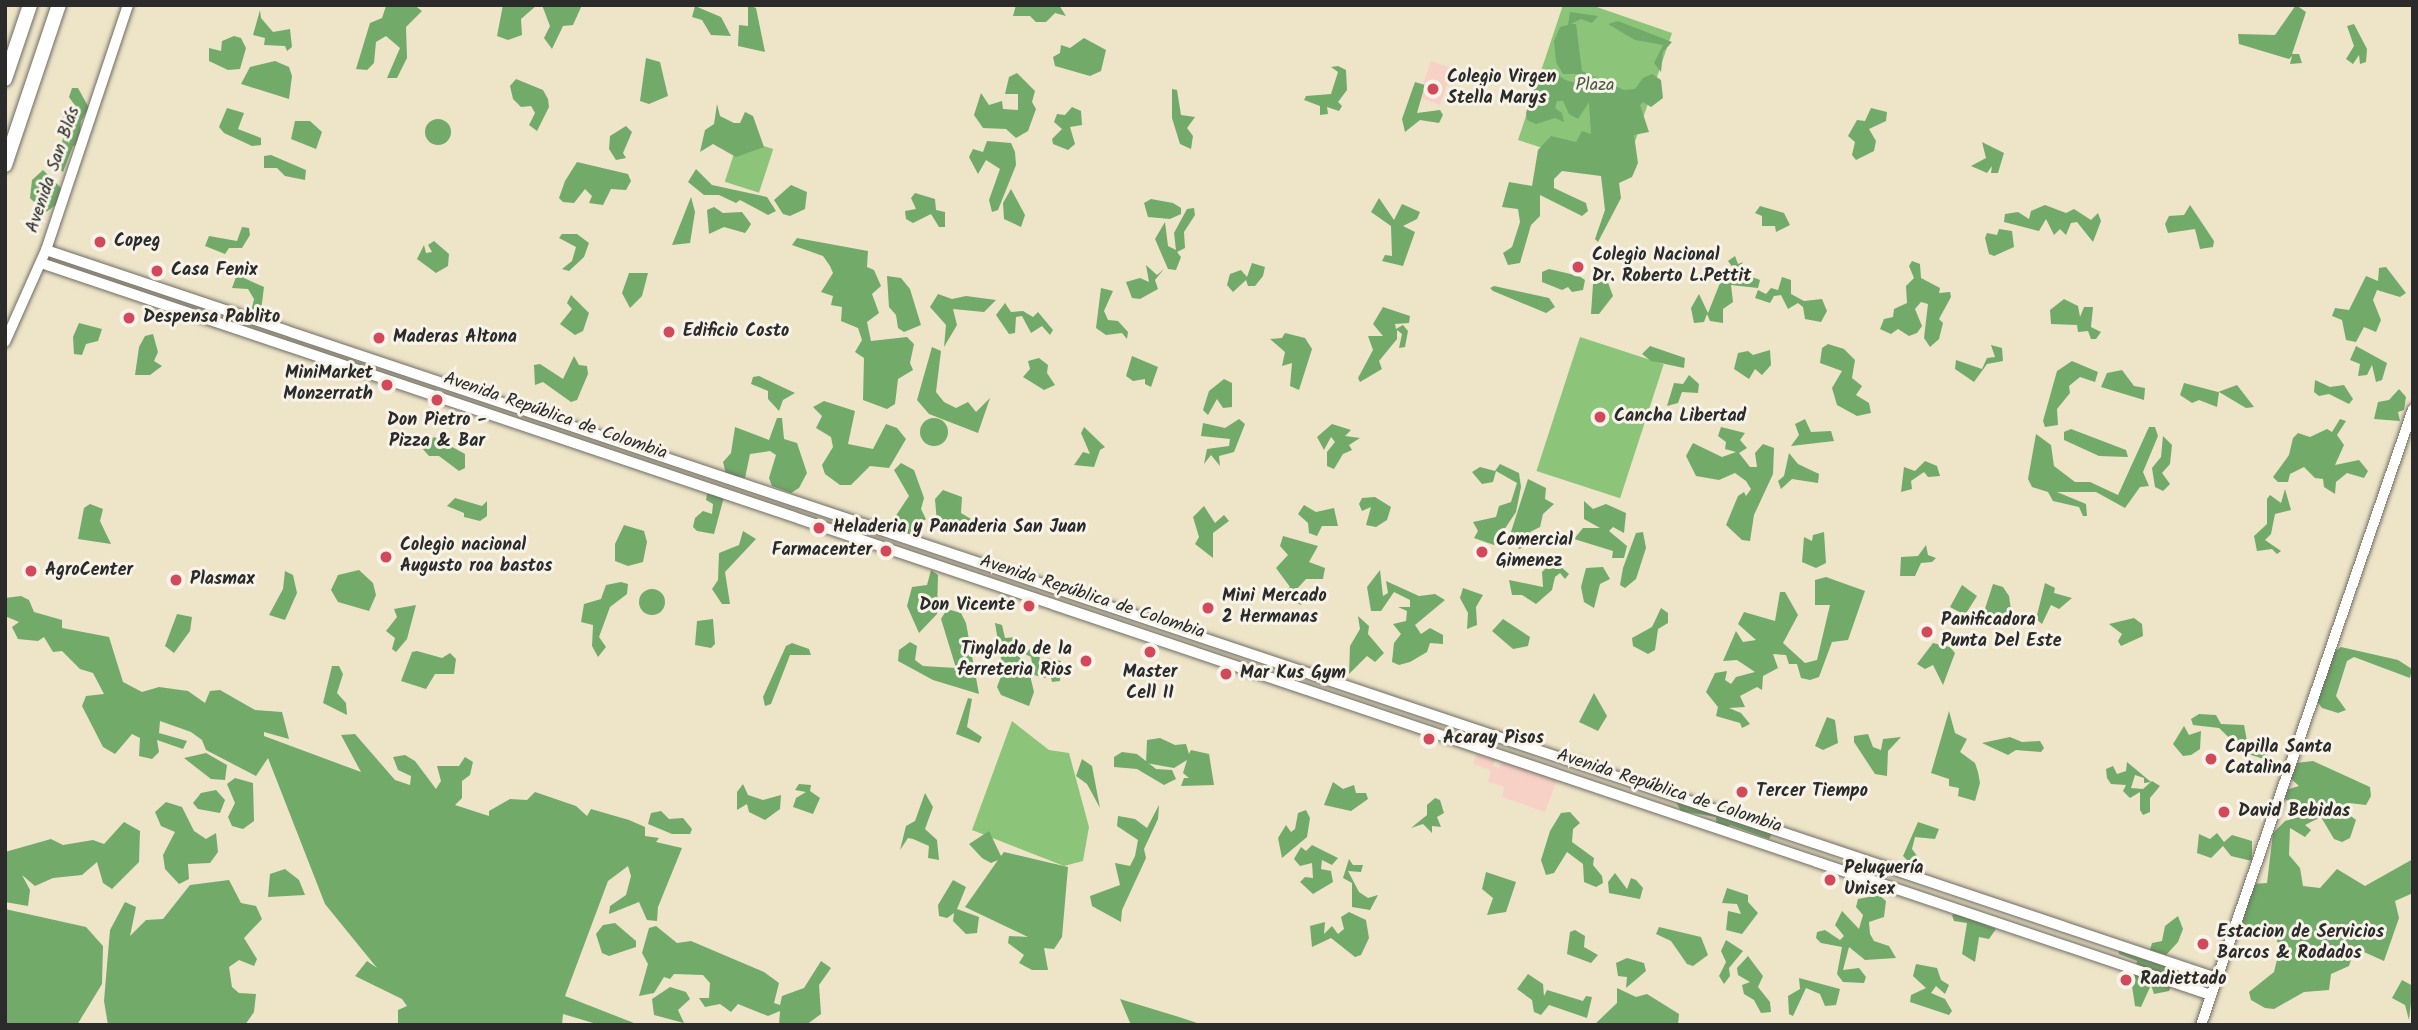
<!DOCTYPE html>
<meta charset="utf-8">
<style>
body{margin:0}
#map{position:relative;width:2418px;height:1030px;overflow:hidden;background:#eee5c9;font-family:Kalam,sans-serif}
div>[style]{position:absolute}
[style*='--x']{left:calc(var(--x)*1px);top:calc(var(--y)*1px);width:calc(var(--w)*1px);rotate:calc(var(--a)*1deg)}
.built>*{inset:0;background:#f7d1c6}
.green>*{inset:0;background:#8cc579;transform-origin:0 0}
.forest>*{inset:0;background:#71aa69}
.round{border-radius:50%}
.roads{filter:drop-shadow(0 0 2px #6f6c62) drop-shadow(0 0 2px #6f6c62)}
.tertiary>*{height:10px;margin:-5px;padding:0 5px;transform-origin:5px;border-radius:5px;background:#fff}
.trunk>*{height:14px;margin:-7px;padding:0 7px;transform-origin:7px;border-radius:7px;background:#fff}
.dots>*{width:19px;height:19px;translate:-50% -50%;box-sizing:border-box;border:4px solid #f7f3e8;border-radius:50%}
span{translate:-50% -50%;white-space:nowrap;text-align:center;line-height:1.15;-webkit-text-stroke:6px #f7f3e8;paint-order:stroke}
.poi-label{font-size:18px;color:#2b2b2b;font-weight:700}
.left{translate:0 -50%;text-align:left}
.right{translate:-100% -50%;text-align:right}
.park-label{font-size:18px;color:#485942}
.street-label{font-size:18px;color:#2b2b2b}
.frame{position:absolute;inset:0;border:7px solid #2b2b2b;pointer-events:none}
</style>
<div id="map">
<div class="built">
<i style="clip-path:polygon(1431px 61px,1460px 71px,1456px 81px,1449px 79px,1440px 105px,1419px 97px)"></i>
<i style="clip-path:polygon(1479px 746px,1497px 753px,1493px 766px,1499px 768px,1502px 761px,1557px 780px,1545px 812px,1502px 797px,1504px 787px,1488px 782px,1491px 770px,1473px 764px)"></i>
</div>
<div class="green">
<i style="clip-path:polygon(1563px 5px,1591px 5px,1672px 33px,1624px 174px,1518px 140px)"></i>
<i style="left:739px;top:138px;width:36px;height:46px;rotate:18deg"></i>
<i style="left:1580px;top:337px;width:88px;height:141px;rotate:18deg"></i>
<i style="clip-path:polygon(1012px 721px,1049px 750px,1069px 753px,1089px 827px,1083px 861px,1064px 866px,972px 830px)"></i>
</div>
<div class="forest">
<i style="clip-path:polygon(414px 5px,422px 11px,406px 27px,407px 58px,397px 78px,387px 78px,400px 48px,386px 36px,376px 42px,374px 63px,367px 70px,356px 69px,370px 23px,382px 18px,386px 6px)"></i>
<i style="clip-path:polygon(503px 5px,537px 5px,521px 19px,522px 35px,508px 40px,497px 36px)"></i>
<i style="clip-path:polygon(582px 5px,573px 25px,563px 26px,552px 49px,544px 38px,550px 26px,542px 5px)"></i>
<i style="clip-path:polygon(748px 5px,756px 8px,765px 52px,738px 46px,739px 25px,748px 26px)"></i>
<i style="clip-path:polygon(1016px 5px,1059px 5px,1066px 16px,1055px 13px,1046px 22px,1036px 22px,1030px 16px,1013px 16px)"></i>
<i style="clip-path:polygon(2296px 5px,2306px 12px,2292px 54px,2299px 54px,2302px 63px,2290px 64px,2292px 56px,2289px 59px,2239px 44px,2238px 34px,2275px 35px)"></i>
<i style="clip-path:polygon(695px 6px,721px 17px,731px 36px,711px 35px,702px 20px,692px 17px)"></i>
<i style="clip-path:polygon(260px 10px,261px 18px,273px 32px,290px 29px,292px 47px,287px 51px,285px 46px,264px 45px,265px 38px,253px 35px)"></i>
<i style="clip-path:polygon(1570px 12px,1598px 16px,1592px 23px,1581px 19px,1571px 24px,1576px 24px,1582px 71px,1624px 90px,1635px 89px,1643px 78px,1652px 74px,1661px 80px,1663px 98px,1651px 107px,1643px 102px,1640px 105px,1649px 132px,1634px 135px,1638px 163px,1632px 177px,1619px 183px,1621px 198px,1598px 242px,1595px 239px,1605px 210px,1601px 176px,1562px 171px,1554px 179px,1554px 188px,1586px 203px,1588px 211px,1582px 216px,1540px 195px,1540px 216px,1531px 225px,1520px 263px,1508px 265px,1503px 253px,1512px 247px,1520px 222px,1518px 209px,1502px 207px,1509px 182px,1532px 186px,1538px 150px,1551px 136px,1576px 142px,1582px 131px,1591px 134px,1589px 102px,1578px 119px,1569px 114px,1563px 101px,1557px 101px,1555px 108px,1562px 113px,1564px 122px,1555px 118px,1536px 124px,1527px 120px,1526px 113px,1538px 74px,1549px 68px,1565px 80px,1590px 87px,1577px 74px,1563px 74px,1556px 62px,1554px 41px,1560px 27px,1568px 25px)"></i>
<i style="clip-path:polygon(1618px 21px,1672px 42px,1663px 52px,1661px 72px,1654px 63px,1663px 45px,1635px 40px,1608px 24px)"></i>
<i style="clip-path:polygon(2354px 24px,2367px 49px,2366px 62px,2360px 64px,2359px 55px,2353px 64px,2346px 59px,2354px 46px,2347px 26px)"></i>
<i style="clip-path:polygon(234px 36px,241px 38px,246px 48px,240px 69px,228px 70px,209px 61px,209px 48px,221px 51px,222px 41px)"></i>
<i style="clip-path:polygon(1084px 38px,1106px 50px,1101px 71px,1090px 76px,1055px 66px,1053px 57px,1060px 53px,1061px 45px,1070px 48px)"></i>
<i style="clip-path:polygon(646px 58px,660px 62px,668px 96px,649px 104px,640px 101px)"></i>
<i style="clip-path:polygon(275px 61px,289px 67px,292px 76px,289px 99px,241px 84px,250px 67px)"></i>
<i style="clip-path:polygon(1338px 66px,1346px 70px,1347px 90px,1338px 102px,1342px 106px,1339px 111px,1327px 107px,1328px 114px,1320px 115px,1320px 106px,1304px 100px,1306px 96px,1331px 94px,1338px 72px,1331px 67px)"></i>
<i style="clip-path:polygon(1017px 73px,1035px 91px,1032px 102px,1036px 109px,1028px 131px,1016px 138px,1006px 129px,983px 128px,974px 115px,981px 93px,989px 105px,1002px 101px,1003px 109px,1018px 110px,1018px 94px,1005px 94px,1009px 77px)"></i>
<i style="clip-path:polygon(516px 79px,543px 90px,548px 99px,549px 107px,537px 131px,529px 125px,535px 113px,531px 106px,521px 107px,513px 99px,510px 86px)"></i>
<i style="clip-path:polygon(1415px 82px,1425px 85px,1417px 113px,1440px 110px,1443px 115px,1439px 123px,1420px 120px,1405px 132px,1402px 119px)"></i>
<i style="clip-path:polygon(72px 88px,78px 88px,89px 108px,81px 121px,79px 144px,73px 146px,63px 172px,58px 168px,59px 157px,65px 128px,72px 125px,62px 118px,76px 107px,69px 97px)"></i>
<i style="clip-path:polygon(1172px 89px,1177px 90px,1181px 115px,1195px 117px,1187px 128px,1193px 136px,1191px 149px,1180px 144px,1172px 118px)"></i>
<i style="clip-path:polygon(717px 104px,720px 116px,734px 123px,740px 123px,745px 112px,753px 116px,764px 147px,736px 157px,713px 144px,700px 152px,705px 130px,714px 124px)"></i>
<i style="clip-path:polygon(1072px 107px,1081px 111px,1082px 125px,1070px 127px,1075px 144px,1068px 150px,1053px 144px,1052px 139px,1062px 129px,1054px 122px,1057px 114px,1065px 115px)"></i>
<i style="clip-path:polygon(227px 108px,244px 113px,238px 129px,261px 138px,261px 145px,252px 146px,224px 133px,219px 127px)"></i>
<i style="clip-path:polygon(1871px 108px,1887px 112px,1886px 121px,1869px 129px,1876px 141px,1874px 151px,1856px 160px,1852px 155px,1855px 142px,1848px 136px,1857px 120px,1865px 121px)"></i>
<i class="round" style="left:425px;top:119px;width:26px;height:26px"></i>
<i style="clip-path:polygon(295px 121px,310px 121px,322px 132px,316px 149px,291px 139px)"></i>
<i style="clip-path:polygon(626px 126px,632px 132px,623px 153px,626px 158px,616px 160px,609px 149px,610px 136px)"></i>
<i style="clip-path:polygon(987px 141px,1011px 143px,1015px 152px,1016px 165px,998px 210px,992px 212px,989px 200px,1000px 169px,986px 160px,978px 174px,969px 157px,973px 149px,983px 152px)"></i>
<i style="clip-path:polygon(1982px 142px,2004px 153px,1998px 173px,1991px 173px,1992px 166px,1987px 173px,1971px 166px,1986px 158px)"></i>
<i style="clip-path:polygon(271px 155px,306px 170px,305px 180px,285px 176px,277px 168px,264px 168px,264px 156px)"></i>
<i style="clip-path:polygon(577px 162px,628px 174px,631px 181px,626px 190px,611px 189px,603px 205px,589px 203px,592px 196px,585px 189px,574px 203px,563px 202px,559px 198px,565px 181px)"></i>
<i style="clip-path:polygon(696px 169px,712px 185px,767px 197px,776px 211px,768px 215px,740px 200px,736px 203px,719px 195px,704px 195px,688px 182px)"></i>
<i style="clip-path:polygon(43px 170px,62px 189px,62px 200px,45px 213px,30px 198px,32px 180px)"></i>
<i style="clip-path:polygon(791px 185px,807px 192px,805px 209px,790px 216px,783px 214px,774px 200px)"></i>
<i style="clip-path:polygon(1011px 189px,1025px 215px,1021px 227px,1004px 219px,1003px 203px)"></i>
<i style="clip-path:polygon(915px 193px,935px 199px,936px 210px,945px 212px,945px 227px,939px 227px,931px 214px,913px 223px,906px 219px,905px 211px,916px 209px,911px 198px)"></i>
<i style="clip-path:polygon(691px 197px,695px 212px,690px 243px,672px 245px)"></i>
<i style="clip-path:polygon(1379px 198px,1394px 220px,1402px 204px,1420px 212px,1417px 219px,1403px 226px,1415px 232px,1403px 266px,1382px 261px,1385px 255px,1392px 256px,1391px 226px,1371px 212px)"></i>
<i style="clip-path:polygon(1151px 199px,1173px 203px,1181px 208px,1181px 214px,1170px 219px,1148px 217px,1144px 203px)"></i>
<i style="clip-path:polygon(2045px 205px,2066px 213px,2074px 209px,2091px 220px,2098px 213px,2101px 221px,2093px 242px,2077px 222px,2071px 223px,2066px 235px,2060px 229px,2054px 235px,2046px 219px,2039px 231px,2004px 222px,2005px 214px,2018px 212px,2029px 219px,2031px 211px)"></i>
<i style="clip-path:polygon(2190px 205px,2214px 241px,2213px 247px,2200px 249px,2195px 229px,2168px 233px,2165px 224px,2169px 216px,2184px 215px)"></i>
<i style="clip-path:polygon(1760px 206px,1784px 213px,1790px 225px,1776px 232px,1775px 226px,1762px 226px,1762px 216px,1755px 213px)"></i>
<i style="clip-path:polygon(714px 207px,723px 213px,742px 212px,751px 224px,748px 229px,745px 233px,724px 227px,709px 234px,707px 210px)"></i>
<i style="clip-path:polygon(1194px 208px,1195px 215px,1184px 232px,1185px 248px,1177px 252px,1181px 257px,1176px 270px,1168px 269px,1155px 239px,1165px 222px,1168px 246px,1176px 250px,1174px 233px,1187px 209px)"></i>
<i style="clip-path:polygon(242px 227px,249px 228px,250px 235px,242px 248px,229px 248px,225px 254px,205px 246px,209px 236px,237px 241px)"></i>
<i style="clip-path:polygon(1999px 229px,2012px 231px,2014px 247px,1994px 256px,1989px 254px,1985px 238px,1987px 233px,1997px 235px)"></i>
<i style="clip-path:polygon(562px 234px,577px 234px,589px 243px,584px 257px,569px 271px,562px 269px,572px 261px,576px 247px,559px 238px)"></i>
<i style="clip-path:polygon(797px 238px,868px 251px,867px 267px,874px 270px,881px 286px,872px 294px,879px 313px,867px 322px,871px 341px,907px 337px,914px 344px,910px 363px,913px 370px,898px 379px,895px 404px,887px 409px,863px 400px,864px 358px,855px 352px,862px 340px,858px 328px,841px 321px,842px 307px,831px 305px,833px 296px,821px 292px,833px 273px,830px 266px,823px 256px,792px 245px)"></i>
<i style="clip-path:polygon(434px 241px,449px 254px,448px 266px,436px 273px,417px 259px,424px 245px,426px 253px,432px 252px,428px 245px)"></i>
<i style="clip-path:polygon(1735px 256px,1738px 264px,1743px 262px,1737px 271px,1760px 280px,1758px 288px,1731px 285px,1733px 302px,1723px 309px,1723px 323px,1710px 321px,1707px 314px,1704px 322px,1694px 323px,1691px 308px,1699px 294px,1708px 313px,1720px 283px,1736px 272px,1728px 261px)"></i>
<i style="clip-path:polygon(1912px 261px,1920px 264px,1921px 278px,1940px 288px,1939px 293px,1950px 292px,1951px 297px,1939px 319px,1943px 323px,1939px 339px,1930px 347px,1924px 338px,1928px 304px,1921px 302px,1915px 309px,1922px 326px,1917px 333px,1909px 336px,1898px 329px,1891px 334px,1880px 329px,1884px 319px,1893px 317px,1894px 309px,1907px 303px,1906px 286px,1914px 278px,1909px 266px)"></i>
<i style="clip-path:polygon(248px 263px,244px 278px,264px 287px,261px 311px,251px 312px,254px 299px,248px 289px,232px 288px,240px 266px)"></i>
<i style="clip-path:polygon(1252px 263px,1265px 267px,1263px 276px,1255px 286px,1248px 286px,1246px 280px,1233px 292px,1227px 285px,1230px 274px,1241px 270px,1247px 277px)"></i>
<i style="clip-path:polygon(1146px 265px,1157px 275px,1164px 269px,1155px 280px,1158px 289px,1140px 299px,1132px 298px,1126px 282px,1140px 278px,1149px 282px)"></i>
<i style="clip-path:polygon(2386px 267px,2406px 293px,2400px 297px,2377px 290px,2373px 300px,2381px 320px,2376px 332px,2364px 327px,2356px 342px,2346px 340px,2342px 320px,2332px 316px,2335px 308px,2349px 310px,2366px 276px,2378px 281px,2379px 268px)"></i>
<i style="clip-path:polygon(1549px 269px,1579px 276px,1585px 280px,1583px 290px,1572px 292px,1568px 287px,1562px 290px,1542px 282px,1542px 272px)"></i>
<i style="clip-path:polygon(629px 273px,648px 273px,642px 296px,630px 308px,622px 293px)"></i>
<i style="clip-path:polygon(887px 276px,901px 278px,910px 289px,921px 325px,904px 332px,898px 328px,896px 315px,889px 307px)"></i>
<i style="clip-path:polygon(1782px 277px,1791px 280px,1791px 294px,1804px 301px,1822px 299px,1827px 311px,1821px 322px,1805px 319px,1803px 307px,1798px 303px,1788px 309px,1781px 295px,1774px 296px,1770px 303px,1755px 298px,1758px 290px,1766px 294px,1771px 288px,1778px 290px)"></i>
<i style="clip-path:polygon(1607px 280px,1613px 296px,1599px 314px,1591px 314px,1593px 284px)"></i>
<i style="clip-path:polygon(1494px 286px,1549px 298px,1555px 307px,1546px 313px,1493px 291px,1490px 288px)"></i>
<i style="clip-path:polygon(1101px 288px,1113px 291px,1104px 311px,1108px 320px,1118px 321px,1128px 332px,1127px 339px,1122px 333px,1106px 335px,1096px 328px)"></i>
<i style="clip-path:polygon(938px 294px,952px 299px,966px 296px,996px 300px,984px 312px,953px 309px,957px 325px,944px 347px,946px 325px,930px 307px)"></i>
<i style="clip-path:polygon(571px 295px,589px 313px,583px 331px,575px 335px,560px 324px,572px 309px,567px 303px)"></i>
<i style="clip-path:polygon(2064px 299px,2078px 306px,2080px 317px,2084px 307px,2093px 307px,2091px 327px,2101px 332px,2096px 339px,2091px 339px,2088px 331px,2078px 332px,2077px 325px,2051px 324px,2050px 310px)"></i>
<i style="clip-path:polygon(1005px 303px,1011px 312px,1023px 311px,1033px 317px,1038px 312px,1053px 330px,1050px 335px,1042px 326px,1031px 333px,1022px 316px,1016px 317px,1015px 333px,1009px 334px,996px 315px)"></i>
<i style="clip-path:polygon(1383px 307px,1410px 316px,1409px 323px,1395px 324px,1396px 329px,1403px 325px,1408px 331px,1405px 347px,1399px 348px,1402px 334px,1397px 330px,1397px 339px,1379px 361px,1382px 369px,1360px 382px,1358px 378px,1373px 350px,1368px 336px,1383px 336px,1373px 324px)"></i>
<i style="clip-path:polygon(79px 323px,102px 329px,98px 341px,86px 344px,82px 355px,74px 354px,73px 337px)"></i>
<i style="clip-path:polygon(1285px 333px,1305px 338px,1312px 349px,1299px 390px,1290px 386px,1292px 363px,1282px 366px,1285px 352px,1270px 339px,1282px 338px)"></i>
<i style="clip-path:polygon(153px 334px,158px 352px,154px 361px,162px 366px,150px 375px,135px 375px,139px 347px,145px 336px)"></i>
<i style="clip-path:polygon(1828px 344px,1844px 349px,1855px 360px,1852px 378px,1862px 386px,1856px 395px,1869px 403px,1871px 413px,1857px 416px,1837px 405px,1832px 388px,1842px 371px,1820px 363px,1822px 348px)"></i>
<i style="clip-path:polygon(1991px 345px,2002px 348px,2003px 361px,1987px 364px,1974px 382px,1955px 369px,1956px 360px,1982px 369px,1987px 358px,1995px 357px)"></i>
<i style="clip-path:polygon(1650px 346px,1685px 358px,1684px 368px,1651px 361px,1642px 354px)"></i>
<i style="clip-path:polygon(2356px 346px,2387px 363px,2382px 380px,2376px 382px,2372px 365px,2367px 375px,2358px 376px,2360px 364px,2350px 360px)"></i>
<i style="clip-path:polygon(932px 347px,941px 351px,936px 392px,944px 402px,956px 408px,968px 402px,976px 412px,990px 398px,978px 433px,929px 414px,917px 400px)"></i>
<i style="clip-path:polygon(1770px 350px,1771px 365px,1762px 375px,1755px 369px,1749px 379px,1734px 369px,1738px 353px,1748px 351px,1753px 355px)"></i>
<i style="clip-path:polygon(574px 356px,579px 365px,587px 366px,588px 374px,577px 400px,571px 402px,543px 382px,535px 385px,534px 365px,540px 364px,563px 379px)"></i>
<i style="clip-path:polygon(1132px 356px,1158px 367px,1151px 387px,1145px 384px,1145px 379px,1133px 381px,1126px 376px)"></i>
<i style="clip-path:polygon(1039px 358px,1048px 365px,1047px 373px,1055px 385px,1044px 390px,1023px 377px,1030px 369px,1028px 361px)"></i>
<i style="clip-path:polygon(2072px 361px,2098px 372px,2095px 382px,2080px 377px,2069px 386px,2070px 393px,2057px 409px,2058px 425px,2045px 427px,2043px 421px,2057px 371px)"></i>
<i style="clip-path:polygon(2122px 370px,2134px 386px,2145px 388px,2144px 400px,2101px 387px,2107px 373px)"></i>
<i style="clip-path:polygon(1689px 375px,1699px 384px,1698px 393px,1682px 392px,1678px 403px,1667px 406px,1674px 383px,1683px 384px)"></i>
<i style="clip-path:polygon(759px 376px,795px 393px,783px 400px,779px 411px,768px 399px,768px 391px,751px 384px,753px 377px)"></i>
<i style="clip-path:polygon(1224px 379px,1232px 383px,1232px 407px,1223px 408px,1217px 399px,1208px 415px,1203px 410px,1209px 391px)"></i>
<i style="clip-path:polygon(2315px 380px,2330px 387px,2344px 385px,2353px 399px,2349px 404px,2329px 394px,2319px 396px,2314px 392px)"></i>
<i style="clip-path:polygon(2184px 383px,2218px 392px,2237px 385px,2254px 407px,2246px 408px,2219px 392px,2217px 407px,2199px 400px,2192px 403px,2180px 395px)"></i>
<i style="clip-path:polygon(2399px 389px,2406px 397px,2404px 410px,2398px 412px,2400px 421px,2374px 419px,2378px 402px,2389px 400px)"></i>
<i style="clip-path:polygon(824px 401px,855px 411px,848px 444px,873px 449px,886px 424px,897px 428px,906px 439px,889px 468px,870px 466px,851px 485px,840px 485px,825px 474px,822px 465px,833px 447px,831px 437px,816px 428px,822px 416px,813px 407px)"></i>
<i class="round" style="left:920px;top:418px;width:28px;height:28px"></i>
<i style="clip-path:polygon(777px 418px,782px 418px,784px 439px,797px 443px,807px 473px,799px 488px,791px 493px,772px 486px,769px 478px,776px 455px,770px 451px,750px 454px,745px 478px,726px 474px,723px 462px,731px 453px,735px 427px,769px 440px)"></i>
<i style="clip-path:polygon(1239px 419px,1245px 424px,1234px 452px,1219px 456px,1220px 466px,1211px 455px,1204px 464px,1207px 449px,1229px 446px,1230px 439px,1201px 436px,1203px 423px,1225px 428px)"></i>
<i style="clip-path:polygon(1805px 419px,1811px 432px,1831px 431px,1834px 441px,1791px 446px,1799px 435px,1795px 424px)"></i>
<i style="clip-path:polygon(2340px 419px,2346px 421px,2337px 435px,2344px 445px,2335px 465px,2359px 460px,2368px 471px,2364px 478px,2347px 473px,2336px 482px,2335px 494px,2324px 487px,2323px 479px,2315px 478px,2304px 467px,2290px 474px,2288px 482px,2278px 482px,2273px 477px,2289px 455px,2293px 438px,2298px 433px,2310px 437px,2327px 429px,2332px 432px)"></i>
<i style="clip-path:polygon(1332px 424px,1351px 430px,1345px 436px,1360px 438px,1349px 445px,1352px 450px,1343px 454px,1334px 469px,1327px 466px,1327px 452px,1335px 442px,1331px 437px,1324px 450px,1317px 437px)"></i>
<i style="clip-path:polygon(1084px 427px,1105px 447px,1100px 450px,1094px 467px,1074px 465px,1083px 452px,1090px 454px,1081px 433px)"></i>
<i style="clip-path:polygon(1721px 427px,1745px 433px,1740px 440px,1747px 448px,1739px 453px,1750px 467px,1757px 467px,1755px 453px,1763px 444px,1774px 448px,1773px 474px,1754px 515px,1750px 541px,1742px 540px,1726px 525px,1738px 496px,1744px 492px,1746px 496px,1751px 489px,1746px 481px,1735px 473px,1719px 480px,1696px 476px,1686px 456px,1693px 443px,1722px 457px,1736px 452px,1725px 449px,1726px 442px,1718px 436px)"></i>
<i style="clip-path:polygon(2149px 427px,2155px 427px,2158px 436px,2143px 472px,2149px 486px,2140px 487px,2125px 508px,2096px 492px,2057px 492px,2086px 504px,2087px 516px,2083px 516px,2079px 507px,2053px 501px,2048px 492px,2032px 487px,2028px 479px,2036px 434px,2051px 445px,2054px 466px,2075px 482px,2090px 482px,2118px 495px)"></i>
<i style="clip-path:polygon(2071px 429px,2126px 450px,2128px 457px,2099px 456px,2064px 440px,2064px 432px)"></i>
<i style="clip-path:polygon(2163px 436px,2172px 445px,2170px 464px,2162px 473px,2170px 484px,2163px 491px,2155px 487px,2152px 468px,2161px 457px)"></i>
<i style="clip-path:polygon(434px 437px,465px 454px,465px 468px,459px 471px,439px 456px,429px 456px,421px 447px)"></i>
<i style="clip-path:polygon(1789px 453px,1798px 464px,1819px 474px,1818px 483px,1792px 479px,1781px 489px,1778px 481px,1784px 476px)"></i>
<i style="clip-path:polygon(1925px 461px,1937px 466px,1940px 476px,1928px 477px,1924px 472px,1911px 481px,1912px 489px,1901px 492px,1904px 467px,1915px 471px)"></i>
<i style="clip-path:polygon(901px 463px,914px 470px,924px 498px,921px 509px,926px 519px,908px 533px,891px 523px,909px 496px,894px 470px)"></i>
<i style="clip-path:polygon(1500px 464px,1519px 473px,1521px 487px,1516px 512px,1494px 545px,1474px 538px,1478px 531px,1473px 522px,1496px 517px,1499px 506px,1511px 502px,1517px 483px,1496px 471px,1493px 482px,1482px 484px,1472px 472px,1480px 467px,1495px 471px)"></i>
<i style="clip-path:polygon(1528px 479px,1546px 488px,1545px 499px,1554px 504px,1543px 514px,1540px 527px,1530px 532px,1532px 538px,1521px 538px,1525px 547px,1519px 549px,1509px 538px)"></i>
<i style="clip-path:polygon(2285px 489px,2291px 510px,2275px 514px,2271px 534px,2265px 540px,2281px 551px,2277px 554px,2272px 549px,2257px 551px,2254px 536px,2267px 524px,2267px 499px,2270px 495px,2281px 503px)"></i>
<i style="clip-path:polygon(943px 490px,962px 497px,961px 513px,971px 519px,966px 531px,937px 524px,935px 499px)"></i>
<i style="clip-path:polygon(716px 493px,724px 497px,714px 534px,697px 531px,693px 527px,695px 518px,703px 511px,712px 514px,713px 504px,706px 500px,707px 494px)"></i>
<i style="clip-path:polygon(1375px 497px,1391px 507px,1387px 520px,1376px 527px,1366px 525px,1371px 507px,1362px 511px,1359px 504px,1362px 498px)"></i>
<i style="clip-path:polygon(455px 498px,482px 506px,487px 501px,487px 516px,480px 521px,464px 517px,464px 513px,447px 506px)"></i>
<i style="clip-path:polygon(1584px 501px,1593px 509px,1606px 504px,1626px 513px,1624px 533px,1613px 527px,1609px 531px,1627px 546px,1624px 558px,1612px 558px,1613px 551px,1574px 539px,1583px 528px,1600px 528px,1584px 519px)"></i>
<i style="clip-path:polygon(90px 504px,103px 509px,100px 521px,111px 544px,78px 539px,84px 508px)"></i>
<i style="clip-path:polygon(1304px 505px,1316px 512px,1334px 508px,1338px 526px,1322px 526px,1317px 536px,1309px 533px,1308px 523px,1298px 514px)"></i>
<i style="clip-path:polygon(1204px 506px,1215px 523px,1224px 515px,1229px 521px,1213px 533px,1213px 558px,1195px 544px,1199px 537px,1193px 517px)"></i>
<i style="clip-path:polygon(624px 525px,644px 531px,647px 542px,643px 562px,628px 566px,615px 561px,615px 544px)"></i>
<i style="clip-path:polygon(743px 531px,756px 539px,725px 572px,730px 604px,722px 604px,712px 589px,718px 580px,719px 553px,739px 545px)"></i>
<i style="clip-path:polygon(1643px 532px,1646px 548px,1636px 579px,1625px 588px,1620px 585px,1623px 568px,1636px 533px)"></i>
<i style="clip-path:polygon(1824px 532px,1826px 563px,1816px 568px,1802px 562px,1804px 537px,1812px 541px,1813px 535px)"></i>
<i style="clip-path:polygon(1283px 536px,1318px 546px,1309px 562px,1325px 568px,1323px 579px,1306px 579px,1295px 591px,1303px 599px,1301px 605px,1280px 594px,1290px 587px,1276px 568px,1288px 555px,1280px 546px)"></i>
<i style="clip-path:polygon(1926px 545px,1928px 555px,1936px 558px,1932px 562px,1921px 563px,1915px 576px,1900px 576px,1901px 557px,1918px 556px)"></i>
<i style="clip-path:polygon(1549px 565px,1559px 565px,1569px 574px,1565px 579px,1560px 573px,1555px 577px,1552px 590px,1536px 604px,1522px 595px,1512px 595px,1509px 580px,1543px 587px,1542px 572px)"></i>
<i style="clip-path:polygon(1603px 567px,1610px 579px,1600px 584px,1594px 608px,1584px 602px,1581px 587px,1586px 568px)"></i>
<i style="clip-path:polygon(359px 570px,373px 583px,376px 595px,369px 611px,338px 602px,331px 590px,338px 575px)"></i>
<i style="clip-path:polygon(931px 570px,938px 575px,937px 614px,919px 633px,907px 606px,912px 587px,927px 585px)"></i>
<i style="clip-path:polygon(1380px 570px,1383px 596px,1388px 593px,1386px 581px,1419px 596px,1435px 594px,1445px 600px,1415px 625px,1421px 634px,1430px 628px,1443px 635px,1443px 644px,1430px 643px,1427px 652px,1410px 662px,1399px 665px,1392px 662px,1394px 643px,1401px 634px,1393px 624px,1406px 621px,1407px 611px,1398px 607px,1410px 607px,1410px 600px,1394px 592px,1381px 611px,1371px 611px,1367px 587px)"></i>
<i style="clip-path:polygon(285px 571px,293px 575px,297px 593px,285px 620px,269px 615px,283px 589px)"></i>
<i style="clip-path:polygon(1826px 577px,1865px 591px,1848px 640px,1832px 642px,1819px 677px,1810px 680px,1801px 678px,1797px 664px,1789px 664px,1786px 655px,1773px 654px,1778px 668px,1763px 676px,1762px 690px,1757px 687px,1740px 696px,1745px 707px,1729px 708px,1741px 713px,1750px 724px,1742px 728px,1740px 723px,1716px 716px,1718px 707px,1706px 692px,1715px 673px,1727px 671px,1725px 680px,1731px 684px,1736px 677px,1755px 672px,1737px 660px,1723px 661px,1736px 631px,1743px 642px,1756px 640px,1738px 624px,1744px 612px,1775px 621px,1780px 592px,1785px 592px,1798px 615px,1783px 643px,1805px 663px,1817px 660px,1830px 605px,1815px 605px,1815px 580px)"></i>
<i style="clip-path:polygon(621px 582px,628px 584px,627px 594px,610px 607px,599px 637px,606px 647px,598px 657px,592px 646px,593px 625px,581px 622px,584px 604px,601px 599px,606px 585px)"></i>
<i style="clip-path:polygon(2045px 583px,2055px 588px,2054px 593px,2072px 598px,2059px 609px,2051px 605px,2042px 624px,2036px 619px)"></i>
<i style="clip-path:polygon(1993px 584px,2003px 587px,2009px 596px,2012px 617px,2005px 625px,1982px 618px)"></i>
<i style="clip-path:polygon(1962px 585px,1977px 596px,1965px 615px,1950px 607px)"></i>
<i style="clip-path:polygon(1463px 588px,1483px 595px,1476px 607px,1477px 625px,1467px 629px,1468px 613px,1460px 598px)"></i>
<i class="round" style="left:639px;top:589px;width:26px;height:26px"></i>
<i style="clip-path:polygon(21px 596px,29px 600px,34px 612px,62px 620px,62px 628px,109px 637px,123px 682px,142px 692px,159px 687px,188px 691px,205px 703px,210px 691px,220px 690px,255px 710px,282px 712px,289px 739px,264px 732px,264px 736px,361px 772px,341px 735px,355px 734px,395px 780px,410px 785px,411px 776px,398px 770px,393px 757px,405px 755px,415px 761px,436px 789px,441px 781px,437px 766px,459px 766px,465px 757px,473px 762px,470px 775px,462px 781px,462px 798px,455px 805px,489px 816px,489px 811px,510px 799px,527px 800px,535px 792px,576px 806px,587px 816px,591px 809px,629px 820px,645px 827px,645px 836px,659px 838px,656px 842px,682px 848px,658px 907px,657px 921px,647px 920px,639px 902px,609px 914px,610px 906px,626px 895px,631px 876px,628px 866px,608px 881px,565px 996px,639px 1025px,600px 1025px,563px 1014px,562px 1025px,398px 1025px,398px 1010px,407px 1006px,402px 999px,355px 976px,367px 961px,377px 968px,325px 904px,268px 758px,256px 776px,206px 750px,202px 740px,191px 732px,160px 721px,159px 733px,187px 741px,183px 749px,157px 740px,159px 752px,152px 759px,139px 756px,140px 738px,132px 734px,115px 754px,103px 747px,82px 706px,86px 696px,104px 694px,93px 673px,80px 669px,62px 651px,53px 652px,44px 637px,38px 641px,18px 639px,12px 627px,19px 622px,5px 616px,5px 598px)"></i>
<i style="clip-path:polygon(416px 605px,407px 639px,396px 652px,392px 649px,395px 638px,386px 631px,397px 617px,394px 609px)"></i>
<i style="clip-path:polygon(1661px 608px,1668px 613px,1668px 623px,1658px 629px,1655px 650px,1648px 654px,1633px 646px,1632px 638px,1652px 627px)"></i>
<i style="clip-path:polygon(947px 609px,961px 613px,966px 623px,979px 694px,933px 680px,898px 661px,899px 650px,910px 642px,917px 646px,915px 660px,923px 666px,956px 668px,941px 619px)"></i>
<i style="clip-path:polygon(177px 614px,192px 617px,190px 631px,174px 653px,165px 646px)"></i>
<i style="clip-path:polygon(1358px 616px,1369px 626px,1368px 634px,1384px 653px,1375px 662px,1367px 656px,1349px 674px,1350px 646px,1360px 629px)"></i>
<i style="clip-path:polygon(2134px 618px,2142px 624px,2143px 636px,2121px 646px,2118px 641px,2122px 634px,2109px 624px)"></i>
<i style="clip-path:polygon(713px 619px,715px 644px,711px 648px,695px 645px,697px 621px)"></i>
<i style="clip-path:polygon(1503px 619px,1530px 637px,1528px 646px,1513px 649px,1492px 631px)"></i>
<i style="clip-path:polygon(995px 623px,1002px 625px,1005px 638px,1017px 637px,1016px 652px,1029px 671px,1034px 692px,1029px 706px,1001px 695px,997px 687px,1003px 671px)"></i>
<i style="clip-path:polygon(792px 643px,809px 649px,811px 655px,790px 655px,771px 704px,765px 706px,763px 697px,786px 646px)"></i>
<i style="clip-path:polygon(1933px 643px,1950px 647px,1955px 653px,1943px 685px,1933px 665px,1925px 669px,1917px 664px)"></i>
<i style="clip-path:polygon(2341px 647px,2398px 660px,2412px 669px,2410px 678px,2354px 657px,2347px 661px,2336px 696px,2346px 710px,2338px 713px,2322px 708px,2317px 701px,2334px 652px)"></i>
<i style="clip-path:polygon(1031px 648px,1040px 653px,1039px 669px,1047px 658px,1061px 661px,1060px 681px,1052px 682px,1050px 674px,1045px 678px,1034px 675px,1031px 657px,1025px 654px)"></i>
<i style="clip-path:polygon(417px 651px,442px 658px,450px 653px,456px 659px,454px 674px,435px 674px,426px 689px,401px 681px,412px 652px)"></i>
<i style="clip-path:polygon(332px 666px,339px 666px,343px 674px,337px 693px,346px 703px,347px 715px,323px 703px)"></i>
<i style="clip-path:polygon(1594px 693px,1607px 716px,1598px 731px,1579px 722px)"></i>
<i style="clip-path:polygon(968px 698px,972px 699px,967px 727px,982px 737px,979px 743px,956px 734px)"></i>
<i style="clip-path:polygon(1949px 711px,1955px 733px,1967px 739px,1960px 752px,1975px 763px,1978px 772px,1980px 783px,1975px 801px,1958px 796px,1959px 788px,1949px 786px,1949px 779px,1931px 773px)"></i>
<i style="clip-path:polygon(2199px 714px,2216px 715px,2221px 724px,2244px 725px,2247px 741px,2268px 751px,2267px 760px,2245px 753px,2219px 728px,2193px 725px,2191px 719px)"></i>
<i style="clip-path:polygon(1827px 717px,1835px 720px,1838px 743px,1823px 750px,1815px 746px)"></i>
<i style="clip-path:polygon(2184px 726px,2189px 735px,2201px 731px,2200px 749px,2191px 755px,2183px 756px,2173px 744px)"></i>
<i style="clip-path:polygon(1868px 734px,1873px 747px,1881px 750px,1883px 739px,1901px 737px,1888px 751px,1887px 776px,1875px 774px,1854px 742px,1854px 736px)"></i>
<i style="clip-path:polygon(2010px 737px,2022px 742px,2040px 741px,2044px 748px,2041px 752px,2016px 750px,2008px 755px,1982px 743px)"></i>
<i style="clip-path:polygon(1160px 738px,1175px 745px,1186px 744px,1189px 754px,1191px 750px,1209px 754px,1214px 785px,1181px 786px,1184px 778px,1189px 778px,1183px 773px,1187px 760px,1174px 768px,1146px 763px,1147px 740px)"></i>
<i style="clip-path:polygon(1122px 752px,1137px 754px,1156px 769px,1172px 770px,1176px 779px,1164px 785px,1137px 769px,1114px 767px,1114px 757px)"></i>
<i style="clip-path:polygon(206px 753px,227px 765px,225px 780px,211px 779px,184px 758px)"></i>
<i style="clip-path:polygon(1082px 759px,1092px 766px,1100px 808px,1087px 784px,1076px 776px)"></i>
<i style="clip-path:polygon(2313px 761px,2370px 787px,2371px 796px,2366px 805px,2349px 803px,2343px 810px,2356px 820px,2350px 838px,2342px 842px,2334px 839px,2321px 817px,2305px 825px,2311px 830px,2305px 837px,2290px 828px,2289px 855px,2300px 868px,2303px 886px,2320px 888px,2337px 869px,2365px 886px,2413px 859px,2413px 893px,2395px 901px,2399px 918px,2384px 961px,2355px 948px,2349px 966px,2331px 974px,2329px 990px,2304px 992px,2274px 1009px,2265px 1008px,2251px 1000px,2249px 992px,2274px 972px,2280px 947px,2276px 939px,2251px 937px,2242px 924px,2250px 884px,2267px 883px,2273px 833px,2285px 821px,2302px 816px,2306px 810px,2283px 798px,2286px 790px,2299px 786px,2289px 777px,2296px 763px)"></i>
<i style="clip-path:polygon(2127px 762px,2151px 782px,2144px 783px,2144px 778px,2135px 775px,2131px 788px,2143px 789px,2152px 781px,2160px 786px,2150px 798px,2150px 812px,2143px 815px,2140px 810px,2140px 792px,2130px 798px,2123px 791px,2126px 785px,2111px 784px,2107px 778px,2106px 769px,2113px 766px,2117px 774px,2126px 771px)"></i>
<i style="clip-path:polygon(235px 778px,253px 783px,254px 821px,243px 829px,232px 826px,228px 817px,235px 803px,227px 784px)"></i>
<i style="clip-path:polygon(1333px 782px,1343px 789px,1354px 785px,1356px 793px,1366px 793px,1368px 799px,1351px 811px,1324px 805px)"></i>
<i style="clip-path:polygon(743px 784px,748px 795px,763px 800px,781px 795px,780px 809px,765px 820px,749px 812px,747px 804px,737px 810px,737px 792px)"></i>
<i style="clip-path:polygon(799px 784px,811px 785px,810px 791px,820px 798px,813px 814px,793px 807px,796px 798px,806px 792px,795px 790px)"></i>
<i style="clip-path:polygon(216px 790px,225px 800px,220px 813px,198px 809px,193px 803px,201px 793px)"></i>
<i style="clip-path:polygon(925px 793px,933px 807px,925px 829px,937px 840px,939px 860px,928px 858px,929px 846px,913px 839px,908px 838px,900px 850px,906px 826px,915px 821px)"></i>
<i style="clip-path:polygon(1673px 797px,1772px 823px,1773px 832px,1769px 839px,1730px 825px,1723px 831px,1717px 829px,1716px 817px,1681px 811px)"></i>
<i style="clip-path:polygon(1435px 798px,1440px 800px,1444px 813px,1437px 817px,1441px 827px,1432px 826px,1432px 833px,1423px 824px,1411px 828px,1427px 815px,1427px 805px)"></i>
<i style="clip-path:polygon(166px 802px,182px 807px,194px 831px,206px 839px,216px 833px,218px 852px,210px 863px,188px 864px,189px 879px,179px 884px,165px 869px,163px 855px,175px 832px,161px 826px,155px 812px)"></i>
<i style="clip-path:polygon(1159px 805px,1158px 819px,1144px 849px,1146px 858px,1122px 910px,1121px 922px,1092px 906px,1090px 896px,1120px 885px,1115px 863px,1130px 866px,1135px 856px,1138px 840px,1117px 826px,1118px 816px,1135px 819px,1147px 828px)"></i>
<i style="clip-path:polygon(1306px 810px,1310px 818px,1307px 837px,1282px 858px,1278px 838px,1286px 825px,1291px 832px,1295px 829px,1298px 813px)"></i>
<i style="clip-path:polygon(661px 811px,669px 819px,683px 818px,692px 829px,690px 834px,672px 834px,648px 824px,651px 813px)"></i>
<i style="clip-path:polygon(1570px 812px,1580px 823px,1573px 829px,1572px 842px,1594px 858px,1593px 865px,1602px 876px,1603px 883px,1596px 887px,1584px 882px,1583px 864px,1567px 852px,1554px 873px,1546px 875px,1541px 860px,1550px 831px,1561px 813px)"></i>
<i style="clip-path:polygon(124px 822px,140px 831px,139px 862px,112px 889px,103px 883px,97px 862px,82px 875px,53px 878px,35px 886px,22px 875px,30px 890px,28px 906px,5px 902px,5px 852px,51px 839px,63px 845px,93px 840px,104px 844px)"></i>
<i style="clip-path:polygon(1918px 822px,1939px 829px,1935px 839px,1915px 837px,1912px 849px,1923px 864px,1919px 872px,1903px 856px)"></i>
<i style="clip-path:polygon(989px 831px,1001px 856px,1004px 852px,1068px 867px,1062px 937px,1054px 949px,1044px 948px,1048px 970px,1032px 970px,1019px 963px,1024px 955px,1008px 943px,1009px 936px,1028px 937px,965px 907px,998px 860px,991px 863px,982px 858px,969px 844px)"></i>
<i style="clip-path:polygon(2217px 833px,2224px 842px,2232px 835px,2252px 841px,2252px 861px,2231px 856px,2223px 846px,2211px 858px,2197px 853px,2199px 834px,2210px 839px)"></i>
<i style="clip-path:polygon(1312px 845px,1338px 858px,1332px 865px,1322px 860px,1321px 869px,1331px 871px,1333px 882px,1313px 894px,1300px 882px,1305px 877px,1313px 878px,1312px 863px,1300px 866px,1294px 859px,1301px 847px,1306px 851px)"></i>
<i style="clip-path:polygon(1349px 859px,1353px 865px,1363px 865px,1361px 872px,1348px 871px,1359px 892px,1368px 898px,1378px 895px,1370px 910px,1352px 907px,1352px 883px,1343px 878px)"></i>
<i style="clip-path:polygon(285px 869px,299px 880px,305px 895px,268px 897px,270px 874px)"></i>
<i style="clip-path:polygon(1486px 872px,1516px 882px,1506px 912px,1487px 915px,1493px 898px,1482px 889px)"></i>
<i style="clip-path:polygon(1615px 873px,1627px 889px,1631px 878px,1636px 880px,1643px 888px,1640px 899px,1609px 893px,1608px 882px)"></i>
<i style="clip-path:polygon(229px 880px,241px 903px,256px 906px,262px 919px,244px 938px,257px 959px,254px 966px,239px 960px,229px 967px,232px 987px,239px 993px,256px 994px,254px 1012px,245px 1025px,108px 1025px,104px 1001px,110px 930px,125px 902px,136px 907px,130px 936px,146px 920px,163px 919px,190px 885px)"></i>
<i style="clip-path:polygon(953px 880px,966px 887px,957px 909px,979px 917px,977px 933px,966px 934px,953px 921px,954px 913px,947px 918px,939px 916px,938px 905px)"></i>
<i style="clip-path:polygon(1727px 888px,1748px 895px,1748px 902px,1758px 913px,1742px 934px,1726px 930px,1728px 911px,1741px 914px,1737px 904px,1722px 903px)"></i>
<i style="clip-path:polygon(1879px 895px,1886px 901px,1884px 917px,1869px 922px,1870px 934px,1874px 941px,1889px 946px,1896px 958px,1865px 960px,1849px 947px,1843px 970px,1859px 968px,1866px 977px,1864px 983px,1843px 982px,1837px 974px,1842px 947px,1821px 943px,1816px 938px,1817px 932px,1825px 930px,1840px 940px,1844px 936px,1835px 925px,1842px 911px,1859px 929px,1863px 915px,1856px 907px,1858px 899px)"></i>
<i style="clip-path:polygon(5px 909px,86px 927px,103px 946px,102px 984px,77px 1025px,5px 1025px)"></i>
<i style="clip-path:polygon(1349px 912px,1366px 920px,1369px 938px,1361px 955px,1355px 957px,1331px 938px,1312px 947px,1310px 926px,1325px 922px,1324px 934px,1332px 926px,1338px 934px,1344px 929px,1341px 917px)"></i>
<i style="clip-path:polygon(1959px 913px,1996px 929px,1989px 939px,1979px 937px,1975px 962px,1962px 954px,1967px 923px,1954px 921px,1952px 915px)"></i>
<i style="clip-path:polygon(2178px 916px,2183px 929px,2178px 942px,2166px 955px,2150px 950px,2152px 943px,2162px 941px,2165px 926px)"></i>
<i style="clip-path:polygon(615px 923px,636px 941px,636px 947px,609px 956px,602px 953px,596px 934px,603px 925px)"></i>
<i style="clip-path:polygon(656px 926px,677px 943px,691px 941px,764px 972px,779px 983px,774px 1003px,780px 1005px,782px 996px,804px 988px,821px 961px,831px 968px,819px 985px,821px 1014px,806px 1025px,779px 1025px,780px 1011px,768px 1016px,738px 1004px,731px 1012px,720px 1004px,705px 1007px,699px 998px,709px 998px,710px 983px,703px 975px,674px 974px,670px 979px,664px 977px,654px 993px,639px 996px,648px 964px,642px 953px,649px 928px)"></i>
<i style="clip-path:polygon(1659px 927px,1701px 937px,1708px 955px,1693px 966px,1687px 964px,1671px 941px,1656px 934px)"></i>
<i style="clip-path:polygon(1575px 930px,1585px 936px,1584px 947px,1598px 955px,1591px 963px,1567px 954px,1570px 932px)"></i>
<i style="clip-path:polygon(1726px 940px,1743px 951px,1729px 968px,1730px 976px,1724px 984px,1719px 976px,1726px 962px,1721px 951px)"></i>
<i style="clip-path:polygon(2118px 947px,2203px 977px,2202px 981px,2176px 975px,2169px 991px,2154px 994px,2151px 985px,2141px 1007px,2135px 1006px,2132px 986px,2137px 961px,2119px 954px)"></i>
<i style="clip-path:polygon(1748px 956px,1763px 976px,1758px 987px,1770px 1002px,1771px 1012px,1761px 1013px,1754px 1000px,1744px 994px,1742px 985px,1750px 982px,1738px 975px,1737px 968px)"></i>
<i style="clip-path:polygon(1627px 958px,1644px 963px,1646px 971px,1626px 988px,1627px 977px,1618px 976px,1616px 963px)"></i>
<i style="clip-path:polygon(1916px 964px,1937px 968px,1941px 980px,1949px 985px,1945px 994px,1936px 986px,1931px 993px,1945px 999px,1952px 1011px,1949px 1015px,1910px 1002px,1911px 995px,1926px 988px,1913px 976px)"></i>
<i style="clip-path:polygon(1528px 974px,1543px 984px,1544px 996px,1547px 990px,1583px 1001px,1586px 996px,1592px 997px,1587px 1018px,1549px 1005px,1541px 1015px,1534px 1012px,1532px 1000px,1517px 989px)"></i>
<i style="clip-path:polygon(1799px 978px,1840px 989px,1836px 1005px,1825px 1006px,1820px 994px,1806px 988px,1793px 1016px,1789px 1014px,1788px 996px,1800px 989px)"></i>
<i style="clip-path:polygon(2402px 980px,2413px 986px,2409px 1020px,2405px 1005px,2392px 998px)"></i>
<i style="clip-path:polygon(670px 987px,686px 992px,690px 999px,678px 1010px,684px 1023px,654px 1015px,652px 999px)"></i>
<i style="clip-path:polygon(1617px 988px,1636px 997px,1647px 994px,1679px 1014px,1678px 1025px,1594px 1025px,1617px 1003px)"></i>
<i style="clip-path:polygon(1120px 999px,1179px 1017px,1203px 1025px,1131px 1025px)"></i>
</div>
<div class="roads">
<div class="tertiary">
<i style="--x:46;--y:250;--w:2290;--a:18.54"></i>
<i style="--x:41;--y:263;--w:2290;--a:18.64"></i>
<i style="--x:5;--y:342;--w:101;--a:-66"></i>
<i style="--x:46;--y:250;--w:258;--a:-71.5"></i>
<i style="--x:2201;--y:1025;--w:651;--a:-71.01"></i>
</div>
<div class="trunk">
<i style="--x:5;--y:79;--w:78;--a:-71.3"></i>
<i style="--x:5;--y:165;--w:169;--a:-71.4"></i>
</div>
</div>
<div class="dots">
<i style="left:1433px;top:89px;background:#d1495b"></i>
<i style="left:100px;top:242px;background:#d1495b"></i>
<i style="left:1578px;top:267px;background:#d1495b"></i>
<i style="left:157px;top:271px;background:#d1495b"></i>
<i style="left:129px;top:318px;background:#d1495b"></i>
<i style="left:669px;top:332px;background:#d1495b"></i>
<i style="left:379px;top:338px;background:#d1495b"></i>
<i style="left:387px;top:385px;background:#d1495b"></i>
<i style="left:437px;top:400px;background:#d1495b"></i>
<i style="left:1600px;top:417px;background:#d1495b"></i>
<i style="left:819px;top:528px;background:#d1495b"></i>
<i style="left:886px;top:551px;background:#d1495b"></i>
<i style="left:1482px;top:552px;background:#d1495b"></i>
<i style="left:386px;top:557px;background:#d1495b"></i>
<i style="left:31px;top:571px;background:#d1495b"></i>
<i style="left:176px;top:580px;background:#d1495b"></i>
<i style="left:1029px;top:606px;background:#d1495b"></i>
<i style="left:1208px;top:608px;background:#d1495b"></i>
<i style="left:1927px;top:632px;background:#d1495b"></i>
<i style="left:1150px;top:652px;background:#d1495b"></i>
<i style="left:1086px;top:661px;background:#d1495b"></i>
<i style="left:1226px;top:674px;background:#d1495b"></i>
<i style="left:1429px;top:739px;background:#d1495b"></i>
<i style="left:2211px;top:759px;background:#d1495b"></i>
<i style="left:1742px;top:792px;background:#d1495b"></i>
<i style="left:2224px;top:812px;background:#d1495b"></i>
<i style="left:1830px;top:880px;background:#d1495b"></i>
<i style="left:2203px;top:944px;background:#d1495b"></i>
<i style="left:2126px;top:980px;background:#d1495b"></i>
</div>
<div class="poi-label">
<span class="left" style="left:1447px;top:89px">Colegio Virgen<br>Stella Marys</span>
<span class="left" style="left:114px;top:242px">Copeg</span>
<span class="left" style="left:1592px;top:267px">Colegio Nacional<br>Dr. Roberto L.Pettit</span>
<span class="left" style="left:171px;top:271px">Casa Fenix</span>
<span class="left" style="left:143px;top:318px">Despensa Pablito</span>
<span class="left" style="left:683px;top:332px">Edificio Costo</span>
<span class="left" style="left:393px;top:338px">Maderas Altona</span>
<span class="right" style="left:373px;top:385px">MiniMarket<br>Monzerrath</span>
<span class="left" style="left:1614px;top:417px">Cancha Libertad</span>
<span style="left:437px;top:432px">Don Pietro -<br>Pizza &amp; Bar</span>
<span class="left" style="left:833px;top:528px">Heladeria y Panaderia San Juan</span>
<span class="left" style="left:1496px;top:552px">Comercial<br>Gimenez</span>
<span class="left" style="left:400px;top:557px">Colegio nacional<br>Augusto roa bastos</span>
<span class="right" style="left:872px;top:551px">Farmacenter</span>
<span class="left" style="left:45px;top:571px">AgroCenter</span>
<span class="left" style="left:190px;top:580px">Plasmax</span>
<span class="left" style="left:1222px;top:608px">Mini Mercado<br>2 Hermanas</span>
<span class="right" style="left:1015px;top:606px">Don Vicente</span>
<span class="left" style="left:1941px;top:632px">Panificadora<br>Punta Del Este</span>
<span class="right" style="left:1072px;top:661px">Tinglado de la<br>ferreteria Rios</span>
<span style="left:1150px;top:684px">Master<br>Cell II</span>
<span class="left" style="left:1240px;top:674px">Mar Kus Gym</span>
<span class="left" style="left:1443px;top:739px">Acaray Pisos</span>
<span class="left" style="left:2225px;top:759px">Capilla Santa<br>Catalina</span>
<span class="left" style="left:1756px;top:792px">Tercer Tiempo</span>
<span class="left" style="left:2238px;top:812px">David Bebidas</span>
<span class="left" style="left:1844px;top:880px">Peluquería<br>Unisex</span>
<span class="left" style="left:2217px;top:944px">Estacion de Servicios<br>Barcos &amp; Rodados</span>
<span class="left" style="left:2140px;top:980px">Radiettado</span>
</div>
<div class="park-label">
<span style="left:1595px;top:86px">Plaza</span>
</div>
<div class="street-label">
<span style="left:54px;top:170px;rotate:-71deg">Avenida San Blás</span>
<span style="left:555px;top:417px;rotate:19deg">Avenida República de Colombia</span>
<span style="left:1092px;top:598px;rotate:18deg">Avenida República de Colombia</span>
<span style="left:1669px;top:792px;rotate:18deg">Avenida República de Colombia</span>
</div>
<div class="frame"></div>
</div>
